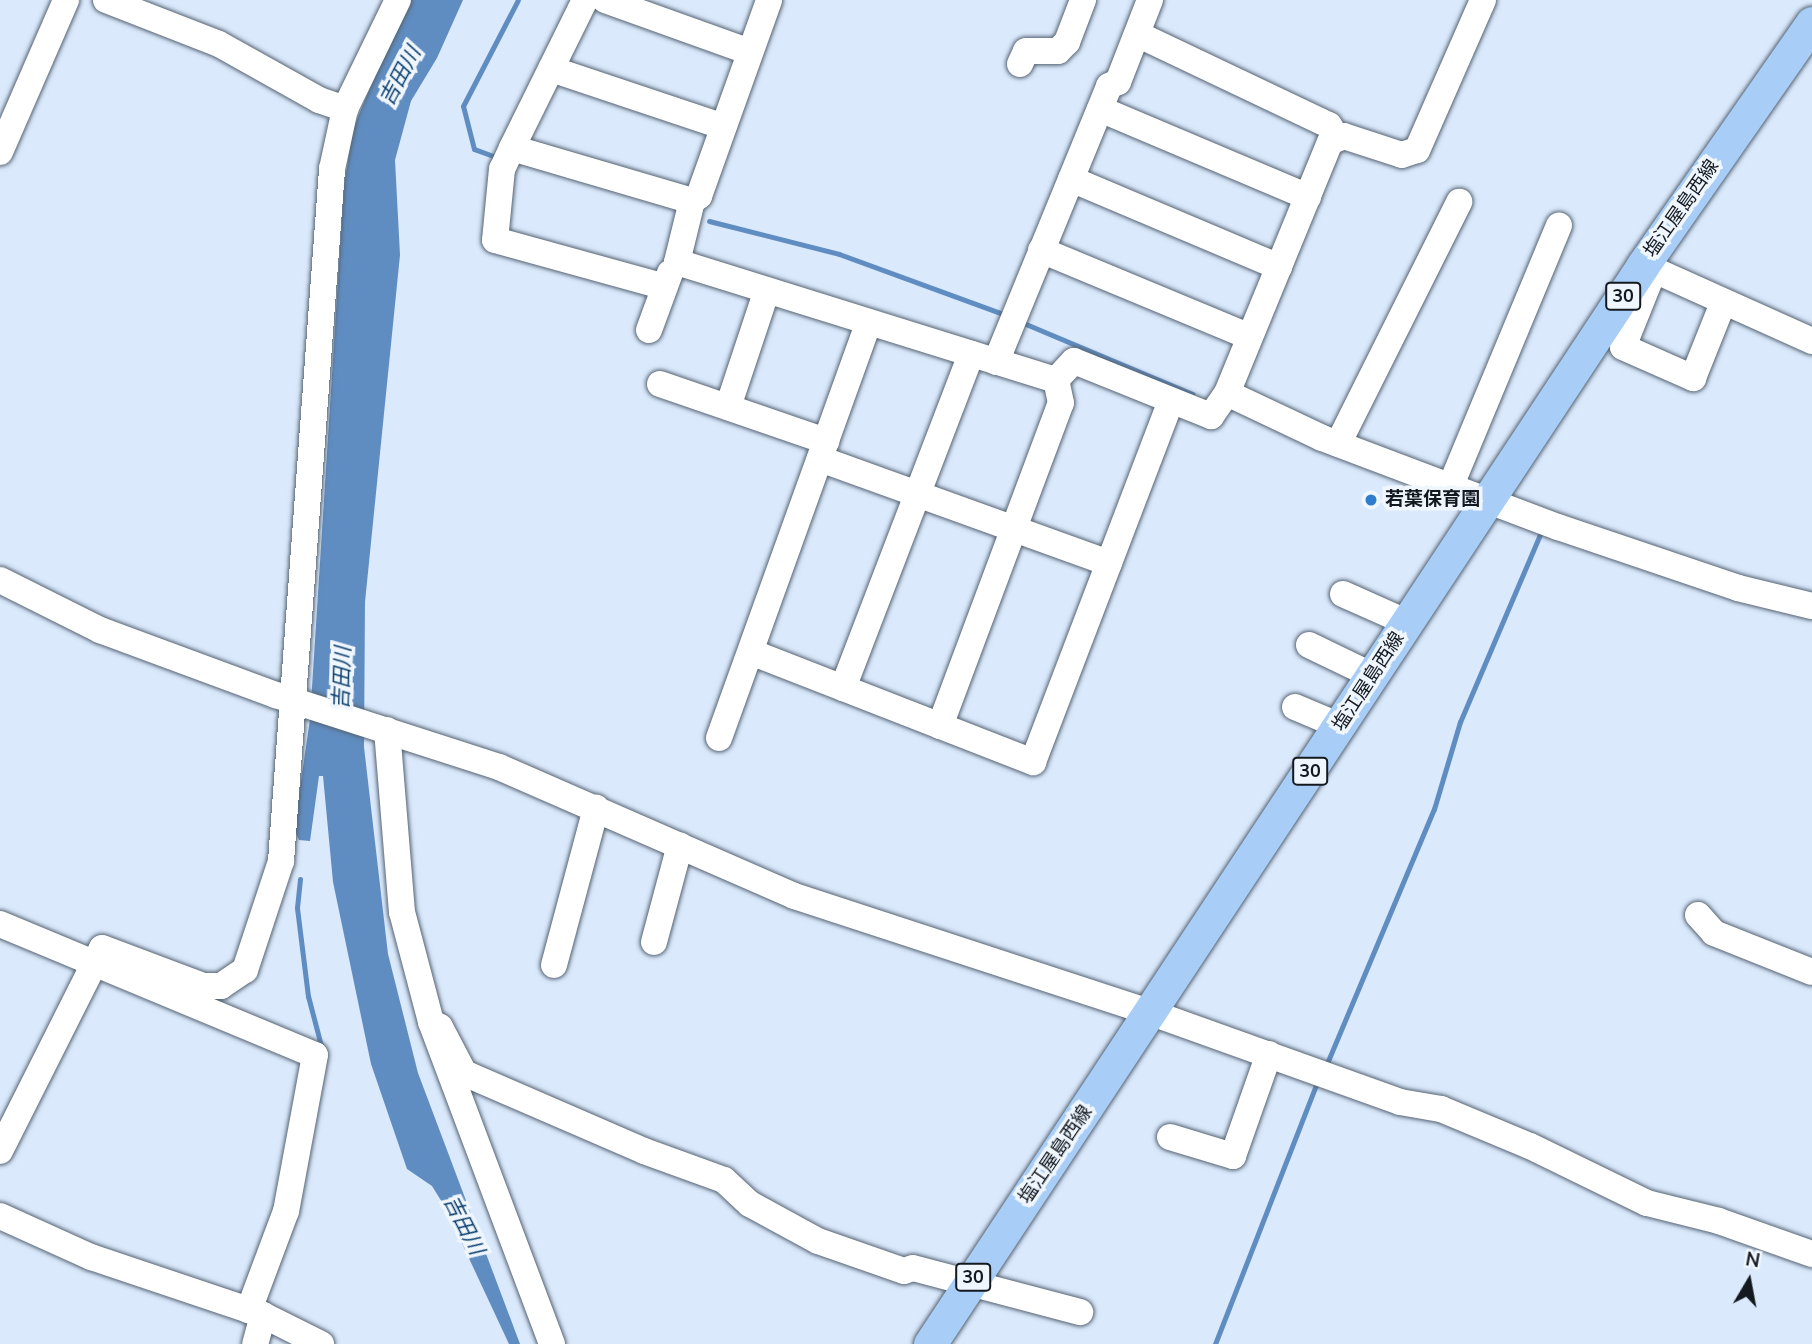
<!DOCTYPE html>
<meta charset="utf-8">
<style>
body{margin:0}
#map{position:relative;width:1812px;height:1344px;overflow:hidden;background:#dae9fc;font-family:"Nunito Sans","Noto Sans JP",sans-serif}
div>[style]{position:absolute}
[style*='--x']{left:calc(var(--x)*1px);top:calc(var(--y)*1px);width:calc(var(--w)*1px);rotate:calc(var(--a)*1deg)}
.water>*{inset:0;background:#608dc1}
.stream>*{height:5px;margin:-2.5px;padding:0 2.5px;transform-origin:2.5px;border-radius:2.5px;background:#608dc1}
.roads{filter:drop-shadow(0 0 2px #556372) drop-shadow(0 0 2px #556372)}
.minor>*{height:26px;margin:-13px;padding:0 13px;transform-origin:13px;border-radius:13px;background:#fff}
.major>*{height:33px;margin:-16.5px;padding:0 16.5px;transform-origin:16.5px;border-radius:16.5px;background:#a8cef8}
.dots>*{width:19px;height:19px;translate:-50% -50%;box-sizing:border-box;border:4px solid #eff6fd;border-radius:50%}
span{translate:-50% -50%;white-space:nowrap;text-align:center;line-height:1.15;-webkit-text-stroke:7px #eff6fd;paint-order:stroke}
.shield-label span{padding:2px 5px;background:#eff6fd;border:2px solid;border-radius:5px;-webkit-text-stroke-width:0}
.shield-label{font-size:18px;color:#141920;font-weight:700}
.street-label{font-size:19px;color:#141920}
.poi-label{font-size:19px;color:#141920;font-weight:700}
.left{translate:0 -50%;text-align:left}
.water-label{font-size:21px;color:#0c3e6e;font-style:italic}
.north{position:absolute;left:1714px;top:1246px;width:70px;height:70px;-webkit-text-stroke:5px #eff6fd;paint-order:stroke;rotate:10deg;font-size:19px;font-weight:700;line-height:28px;text-align:center;color:#141920}
.north::after{content:'';display:block;margin:auto;width:24px;height:32px;background:#141920;clip-path:polygon(50% 0,100% 100%,50% 72%,0 100%)}
</style>
<div id="map">
<div class="water">
<i style="clip-path:polygon(411px 0,463px 0,437px 58px,411px 101px,395px 160px,400px 255px,365px 602px,364px 747px,388px 954px,418px 1073px,520px 1344px,509px 1344px,445px 1207px,432px 1186px,407px 1169px,371px 1064px,333px 882px,323px 776px,319px 776px,310px 841px,299px 840px,294px 829px,310px 719px,344px 186px,353px 129px,393px 32px)"></i>
</div>
<div class="stream">
<i style="--x:496;--y:157;--w:23;--a:-160"></i>
<i style="--x:474;--y:149;--w:44;--a:-104.3"></i>
<i style="--x:463;--y:106;--w:119;--a:-62.6"></i>
<i style="--x:709;--y:221;--w:134;--a:14.2"></i>
<i style="--x:839;--y:254;--w:178;--a:20.1"></i>
<i style="--x:1021;--y:322;--w:186;--a:22.8"></i>
<i style="--x:300;--y:879;--w:29;--a:96"></i>
<i style="--x:297;--y:908;--w:89;--a:82.9"></i>
<i style="--x:308;--y:996;--w:59;--a:75.3"></i>
<i style="--x:1325;--y:1068;--w:281;--a:-67.2"></i>
<i style="--x:1434;--y:809;--w:91;--a:-73.4"></i>
<i style="--x:1460;--y:722;--w:209;--a:-66.9"></i>
<i style="--x:1215;--y:1344;--w:283;--a:-68.7"></i>
</div>
<div class="roads">
<div class="minor">
<i style="--x:106;--y:0;--w:121;--a:21.3"></i>
<i style="--x:219;--y:44;--w:115;--a:29.2"></i>
<i style="--x:319;--y:100;--w:28;--a:19"></i>
<i style="--x:585;--y:0;--w:165;--a:116.3"></i>
<i style="--x:512;--y:148;--w:188;--a:16.4"></i>
<i style="--x:692;--y:201;--w:63;--a:103.8"></i>
<i style="--x:677;--y:262;--w:397;--a:17.3"></i>
<i style="--x:1056;--y:380;--w:26;--a:-47"></i>
<i style="--x:1074;--y:361;--w:148;--a:21.9"></i>
<i style="--x:1211;--y:416;--w:28;--a:-55"></i>
<i style="--x:605;--y:0;--w:154;--a:19.7"></i>
<i style="--x:1483;--y:0;--w:164;--a:113.7"></i>
<i style="--x:1417;--y:150;--w:16;--a:162"></i>
<i style="--x:1402;--y:155;--w:61;--a:-161.9"></i>
<i style="--x:1344;--y:136;--w:15;--a:157"></i>
<i style="--x:1330;--y:142;--w:271;--a:112.3"></i>
<i style="--x:1227;--y:393;--w:105;--a:25.3"></i>
<i style="--x:1322;--y:438;--w:252;--a:20.7"></i>
<i style="--x:1558;--y:527;--w:190;--a:18.7"></i>
<i style="--x:1738;--y:588;--w:76;--a:13.7"></i>
<i style="--x:1137;--y:34;--w:212;--a:25.4"></i>
<i style="--x:1329;--y:125;--w:16;--a:60"></i>
<i style="--x:1020;--y:64;--w:14;--a:-65"></i>
<i style="--x:1026;--y:51;--w:32;--a:0"></i>
<i style="--x:1058;--y:51;--w:13;--a:-45"></i>
<i style="--x:1067;--y:42;--w:45;--a:-69.1"></i>
<i style="--x:551;--y:69;--w:182;--a:18.5"></i>
<i style="--x:1100;--y:109;--w:226;--a:22.9"></i>
<i style="--x:512;--y:148;--w:23;--a:115"></i>
<i style="--x:502;--y:169;--w:71;--a:95.6"></i>
<i style="--x:495;--y:240;--w:173;--a:15.4"></i>
<i style="--x:0;--y:152;--w:166;--a:-66.5"></i>
<i style="--x:1071;--y:179;--w:226;--a:22.9"></i>
<i style="--x:692;--y:201;--w:9;--a:-36"></i>
<i style="--x:699;--y:196;--w:208;--a:-70.3"></i>
<i style="--x:1041;--y:250;--w:226;--a:22.6"></i>
<i style="--x:1643;--y:265;--w:185;--a:24.2"></i>
<i style="--x:1654;--y:270;--w:83;--a:111.9"></i>
<i style="--x:1623;--y:347;--w:77;--a:23.9"></i>
<i style="--x:1693;--y:378;--w:81;--a:-68.2"></i>
<i style="--x:649;--y:330;--w:61;--a:-69.8"></i>
<i style="--x:996;--y:362;--w:298;--a:-67.7"></i>
<i style="--x:1109;--y:86;--w:10;--a:-24"></i>
<i style="--x:1118;--y:82;--w:88;--a:-68.7"></i>
<i style="--x:660;--y:384;--w:176;--a:19"></i>
<i style="--x:728;--y:407;--w:123;--a:-71.6"></i>
<i style="--x:1338;--y:444;--w:271;--a:-63.4"></i>
<i style="--x:820;--y:459;--w:307;--a:19.8"></i>
<i style="--x:1451;--y:485;--w:281;--a:-67.4"></i>
<i style="--x:0;--y:580;--w:112;--a:26.6"></i>
<i style="--x:100;--y:630;--w:188;--a:20.3"></i>
<i style="--x:276;--y:695;--w:234;--a:17.9"></i>
<i style="--x:499;--y:767;--w:322;--a:23.6"></i>
<i style="--x:794;--y:896;--w:377;--a:18.1"></i>
<i style="--x:1152;--y:1013;--w:263;--a:19.7"></i>
<i style="--x:1400;--y:1102;--w:42;--a:9.7"></i>
<i style="--x:1441;--y:1109;--w:96;--a:22.6"></i>
<i style="--x:1530;--y:1146;--w:130;--a:26"></i>
<i style="--x:1647;--y:1203;--w:74;--a:14"></i>
<i style="--x:1719;--y:1221;--w:99;--a:19.5"></i>
<i style="--x:1343;--y:594;--w:71;--a:24"></i>
<i style="--x:1309;--y:645;--w:71;--a:25.8"></i>
<i style="--x:751;--y:652;--w:303;--a:21.3"></i>
<i style="--x:1033;--y:762;--w:387;--a:-69.1"></i>
<i style="--x:843;--y:688;--w:358;--a:-69"></i>
<i style="--x:1295;--y:707;--w:49;--a:22.9"></i>
<i style="--x:940;--y:726;--w:345;--a:-69.5"></i>
<i style="--x:1061;--y:403;--w:24;--a:-102"></i>
<i style="--x:387;--y:730;--w:183;--a:85.3"></i>
<i style="--x:402;--y:912;--w:114;--a:75.2"></i>
<i style="--x:431;--y:1022;--w:344;--a:69.4"></i>
<i style="--x:719;--y:738;--w:442;--a:-70.2"></i>
<i style="--x:1698;--y:915;--w:24;--a:48"></i>
<i style="--x:1714;--y:933;--w:105;--a:21.7"></i>
<i style="--x:0;--y:924;--w:341;--a:22.6"></i>
<i style="--x:315;--y:1055;--w:159;--a:100.5"></i>
<i style="--x:286;--y:1211;--w:106;--a:110.5"></i>
<i style="--x:654;--y:942;--w:100;--a:-75"></i>
<i style="--x:554;--y:965;--w:163;--a:-75"></i>
<i style="--x:431;--y:1022;--w:10;--a:29"></i>
<i style="--x:440;--y:1027;--w:52;--a:62.4"></i>
<i style="--x:464;--y:1073;--w:196;--a:23.4"></i>
<i style="--x:644;--y:1151;--w:85;--a:19.9"></i>
<i style="--x:724;--y:1180;--w:35;--a:43"></i>
<i style="--x:750;--y:1204;--w:77;--a:28.6"></i>
<i style="--x:818;--y:1241;--w:91;--a:19.2"></i>
<i style="--x:904;--y:1271;--w:9;--a:-18"></i>
<i style="--x:913;--y:1268;--w:173;--a:14.8"></i>
<i style="--x:1170;--y:1137;--w:66;--a:16.8"></i>
<i style="--x:1233;--y:1156;--w:108;--a:-70.6"></i>
<i style="--x:0;--y:1151;--w:227;--a:-63.3"></i>
<i style="--x:102;--y:948;--w:108;--a:20.6"></i>
<i style="--x:203;--y:986;--w:18;--a:0"></i>
<i style="--x:221;--y:986;--w:29;--a:-34"></i>
<i style="--x:245;--y:970;--w:115;--a:-71.7"></i>
<i style="--x:281;--y:861;--w:694;--a:-85.78"></i>
<i style="--x:332;--y:169;--w:61;--a:-77.8"></i>
<i style="--x:345;--y:109;--w:121;--a:-64.1"></i>
<i style="--x:0;--y:1216;--w:100;--a:24.3"></i>
<i style="--x:91;--y:1257;--w:182;--a:18.6"></i>
<i style="--x:263;--y:1315;--w:30;--a:105"></i>
<i style="--x:263;--y:1315;--w:65;--a:26.6"></i>
</div>
<div class="major">
<i style="--x:930;--y:1344;--w:1293;--a:-56.54"></i>
<i style="--x:1643;--y:265;--w:295;--a:-55.1"></i>
</div>
</div>
<div class="dots">
<i style="left:1371px;top:500px;background:#2f7dcc"></i>
</div>
<div class="shield-label">
<span style="left:1623px;top:296px">30</span>
<span style="left:1310px;top:771px">30</span>
<span style="left:973px;top:1277px">30</span>
</div>
<div class="street-label">
<span style="left:1682px;top:209px;rotate:-55deg">塩江屋島西線</span>
<span style="left:1369px;top:682px;rotate:-57deg">塩江屋島西線</span>
<span style="left:1056px;top:1155px;rotate:-56deg">塩江屋島西線</span>
</div>
<div class="poi-label">
<span class="left" style="left:1385px;top:500px">若葉保育園</span>
</div>
<div class="water-label">
<span style="left:400px;top:76px;rotate:-62deg">吉田川</span>
<span style="left:342px;top:678px;rotate:-88deg">吉田川</span>
<span style="left:464px;top:1225px;rotate:63deg">吉田川</span>
</div>
<div class="north">N</div>
</div>
